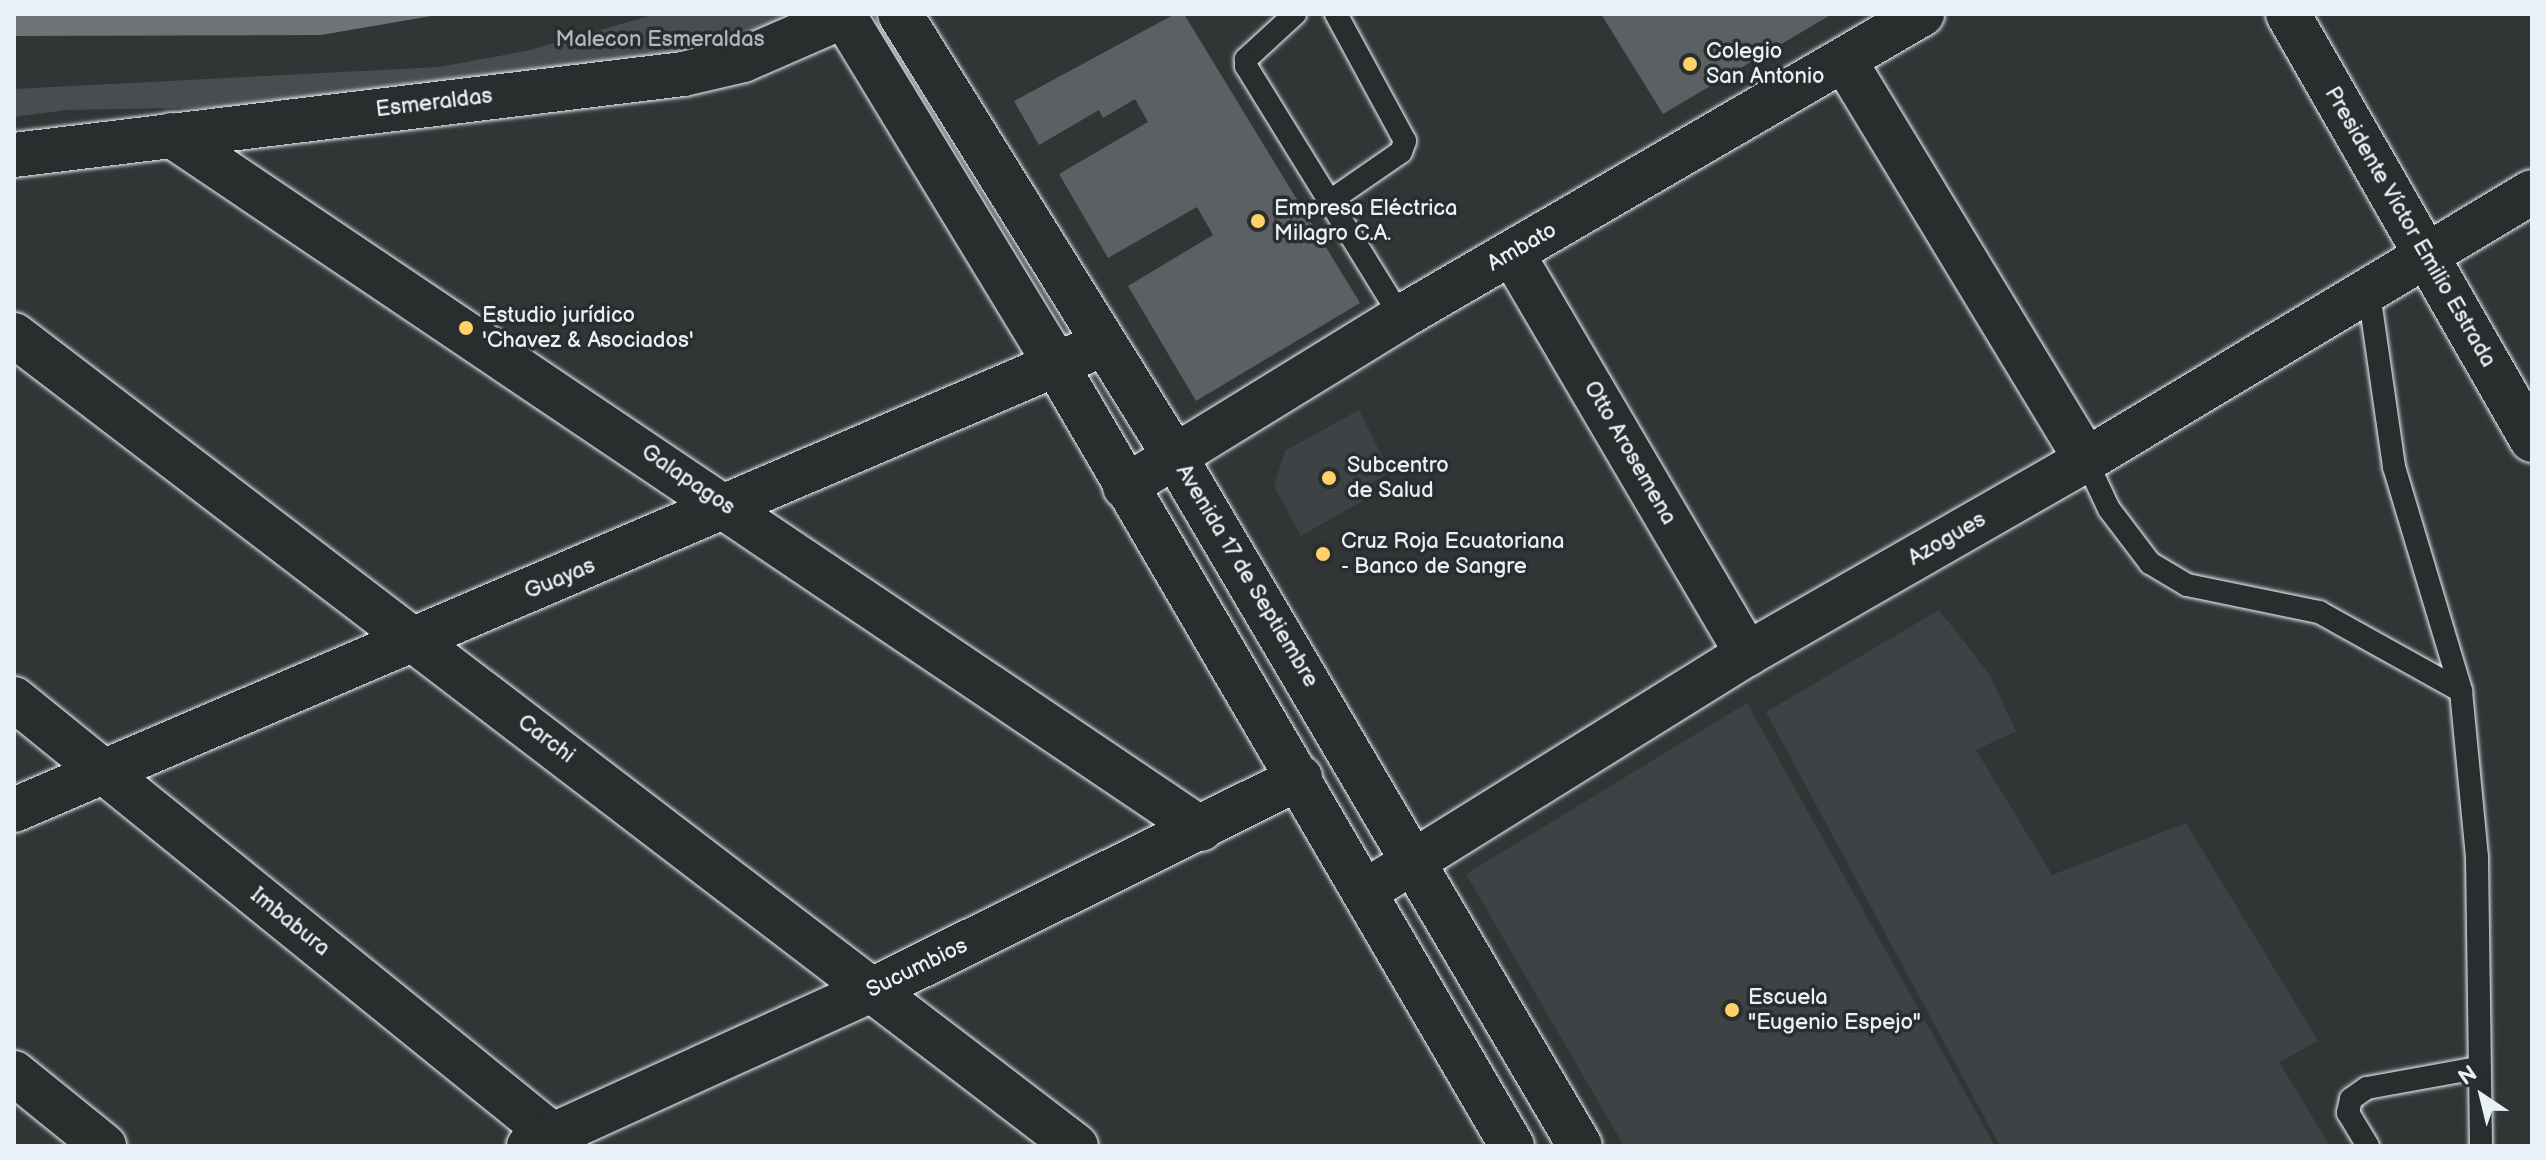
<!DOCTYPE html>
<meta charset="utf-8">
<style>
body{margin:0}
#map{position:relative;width:2546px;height:1160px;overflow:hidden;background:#323536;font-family:"Balsamiq Sans",sans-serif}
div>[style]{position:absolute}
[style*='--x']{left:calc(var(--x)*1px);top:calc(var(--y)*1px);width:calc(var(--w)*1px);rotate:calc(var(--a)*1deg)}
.built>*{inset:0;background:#3f4244}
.green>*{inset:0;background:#494d4f}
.water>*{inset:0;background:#6e7376}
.building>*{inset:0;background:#5c6063}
.roads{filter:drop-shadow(0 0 2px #e8f1f8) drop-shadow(0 0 2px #e8f1f8)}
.service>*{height:22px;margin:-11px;padding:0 11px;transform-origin:11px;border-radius:11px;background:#2a2d2e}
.minor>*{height:44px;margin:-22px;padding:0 22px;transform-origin:22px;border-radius:22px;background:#2a2d2e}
.tertiary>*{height:44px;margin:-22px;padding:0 22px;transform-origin:22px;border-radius:22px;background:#2a2d2e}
.dots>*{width:22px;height:22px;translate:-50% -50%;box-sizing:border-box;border:4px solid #2a2d2e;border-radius:50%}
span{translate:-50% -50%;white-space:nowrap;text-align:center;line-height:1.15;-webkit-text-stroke:7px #2a2d2e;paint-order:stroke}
.park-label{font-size:22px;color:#b0b8bd}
.poi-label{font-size:22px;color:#e8f1f8}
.left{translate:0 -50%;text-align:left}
.street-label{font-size:22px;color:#e8f1f8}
.frame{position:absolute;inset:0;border:16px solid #e8f1f8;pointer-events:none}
.north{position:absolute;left:2442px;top:1056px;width:80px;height:80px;-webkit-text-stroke:6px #2a2d2e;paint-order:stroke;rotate:325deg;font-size:22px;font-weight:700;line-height:32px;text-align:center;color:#e8f1f8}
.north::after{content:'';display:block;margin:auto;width:28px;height:36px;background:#e8f1f8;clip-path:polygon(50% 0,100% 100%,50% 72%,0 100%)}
</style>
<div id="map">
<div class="built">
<i style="clip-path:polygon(1359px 410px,1390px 472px,1360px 490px,1362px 501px,1301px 536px,1274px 486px,1285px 451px)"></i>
<i style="clip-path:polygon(1939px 610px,1989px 674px,2016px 731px,1976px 750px,2052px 875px,2186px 823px,2318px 1041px,2279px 1062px,2330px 1146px,2000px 1146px,1766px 712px)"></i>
<i style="clip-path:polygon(1747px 703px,1995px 1146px,1624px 1146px,1466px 874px)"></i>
</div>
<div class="green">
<i style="clip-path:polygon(656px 14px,792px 14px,785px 27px,721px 53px,269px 106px,66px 110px,14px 117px,14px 89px,439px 67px,526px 51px)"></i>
</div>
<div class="water">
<i style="clip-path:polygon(14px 14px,443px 14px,321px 35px,14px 36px)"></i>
</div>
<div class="building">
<i style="clip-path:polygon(1175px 14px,1184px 14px,1360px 303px,1196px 401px,1128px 286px,1213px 235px,1197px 207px,1108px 258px,1059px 174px,1148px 122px,1135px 99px,1103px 118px,1099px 110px,1039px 145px,1014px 101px)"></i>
<i style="clip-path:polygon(1601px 14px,1832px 14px,1663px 114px)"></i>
</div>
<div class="roads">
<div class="service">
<i style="--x:1295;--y:14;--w:67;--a:137.4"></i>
<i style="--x:1246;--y:59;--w:7;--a:90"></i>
<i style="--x:1246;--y:66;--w:295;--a:58.3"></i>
<i style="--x:1330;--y:201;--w:86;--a:-34.6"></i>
<i style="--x:1401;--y:152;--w:12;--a:-70"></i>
<i style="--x:1405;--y:141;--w:145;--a:-118.5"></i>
<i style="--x:2369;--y:293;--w:176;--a:81.8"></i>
<i style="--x:2394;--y:467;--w:234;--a:73.3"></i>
<i style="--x:2461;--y:691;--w:168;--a:84.5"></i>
<i style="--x:2477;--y:858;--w:288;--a:89.2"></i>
<i style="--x:2086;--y:460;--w:54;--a:64.9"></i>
<i style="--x:2109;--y:509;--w:68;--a:52.8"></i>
<i style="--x:2150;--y:563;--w:43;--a:30.7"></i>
<i style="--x:2187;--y:585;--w:135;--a:11.6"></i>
<i style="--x:2319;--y:612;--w:162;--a:29.1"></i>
<i style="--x:2368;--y:1146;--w:39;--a:-121"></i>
<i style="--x:2348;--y:1113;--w:14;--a:-78"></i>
<i style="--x:2351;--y:1099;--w:19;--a:-35"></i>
<i style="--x:2367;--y:1088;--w:112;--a:-10.3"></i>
</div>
<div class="minor">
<i style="--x:2288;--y:14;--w:491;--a:60.2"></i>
<i style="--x:1844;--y:60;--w:468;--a:58.8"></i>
<i style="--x:171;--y:135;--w:1242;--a:33.97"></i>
<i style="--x:14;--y:155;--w:674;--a:-6.9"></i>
<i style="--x:683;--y:74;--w:62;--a:-13.1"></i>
<i style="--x:743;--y:60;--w:110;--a:-23.5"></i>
<i style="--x:1512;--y:253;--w:465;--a:59.6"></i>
<i style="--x:14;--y:335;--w:1336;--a:37.37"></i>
<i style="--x:1125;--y:487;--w:324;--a:-31.6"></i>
<i style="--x:1401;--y:317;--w:603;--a:-30.18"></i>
<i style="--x:14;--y:699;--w:710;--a:39"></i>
<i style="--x:14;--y:810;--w:1185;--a:-23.15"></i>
<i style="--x:1366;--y:891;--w:449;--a:-31.9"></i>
<i style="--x:1747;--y:654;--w:391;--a:-29.8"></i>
<i style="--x:2086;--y:460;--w:520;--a:-31"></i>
<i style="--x:14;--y:1073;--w:116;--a:39"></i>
<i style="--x:529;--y:1146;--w:377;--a:-24.5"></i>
<i style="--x:872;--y:990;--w:478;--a:-26.4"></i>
</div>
<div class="tertiary">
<i style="--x:843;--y:14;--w:414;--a:58.7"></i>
<i style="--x:1058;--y:368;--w:901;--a:59.73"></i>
<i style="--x:900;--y:14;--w:519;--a:58.15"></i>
<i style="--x:1174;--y:455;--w:801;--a:59.56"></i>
</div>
</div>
<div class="dots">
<i style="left:1690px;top:64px;background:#ffd166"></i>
<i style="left:1258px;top:221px;background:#ffd166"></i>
<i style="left:466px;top:328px;background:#ffd166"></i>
<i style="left:1329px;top:478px;background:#ffd166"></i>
<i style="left:1323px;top:554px;background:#ffd166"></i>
<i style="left:1732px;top:1010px;background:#ffd166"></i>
</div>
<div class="park-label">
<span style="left:660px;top:40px">Malecon Esmeraldas</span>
</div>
<div class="poi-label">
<span class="left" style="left:1706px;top:64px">Colegio<br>San Antonio</span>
<span class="left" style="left:1274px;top:221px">Empresa Eléctrica<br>Milagro C.A.</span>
<span class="left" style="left:482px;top:328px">Estudio jurídico<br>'Chavez &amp; Asociados'</span>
<span class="left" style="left:1347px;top:478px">Subcentro<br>de Salud</span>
<span class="left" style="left:1341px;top:554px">Cruz Roja Ecuatoriana<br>- Banco de Sangre</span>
<span class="left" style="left:1748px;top:1010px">Escuela<br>"Eugenio Espejo"</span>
</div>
<div class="street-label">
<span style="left:434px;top:103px;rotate:-7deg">Esmeraldas</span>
<span style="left:2410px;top:227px;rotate:60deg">Presidente Víctor Emilio Estrada</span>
<span style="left:1522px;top:247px;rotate:-30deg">Ambato</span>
<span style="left:1630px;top:453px;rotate:60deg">Otto Arosemena</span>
<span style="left:688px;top:480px;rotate:34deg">Galapagos</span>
<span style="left:1947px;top:539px;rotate:-30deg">Azogues</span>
<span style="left:1247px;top:576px;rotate:59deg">Avenida 17 de Septiembre</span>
<span style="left:560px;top:579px;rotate:-23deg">Guayas</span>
<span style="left:546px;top:739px;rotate:37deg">Carchi</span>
<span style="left:290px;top:922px;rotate:39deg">Imbabura</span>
<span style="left:917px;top:968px;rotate:-26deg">Sucumbios</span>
</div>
<div class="frame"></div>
<div class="north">N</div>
</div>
